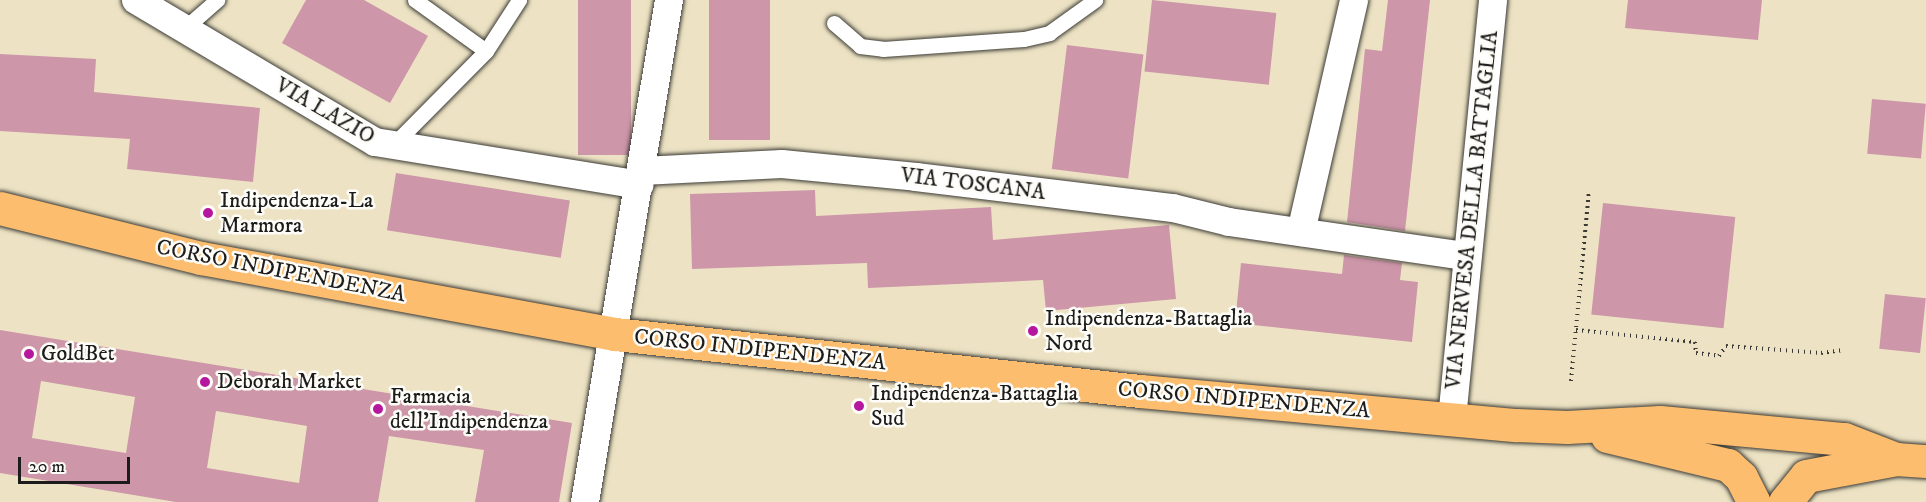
<!DOCTYPE html>
<style>
body{margin:0}
#map{position:relative;width:1926px;height:502px;overflow:hidden;background:#ede3c4;font-family:"IM FELL DW Pica",serif}
div>[style]{position:absolute}
[style*='--x']{left:calc(var(--x)*1px);top:calc(var(--y)*1px);width:calc(var(--w)*1px);rotate:calc(var(--a)*1deg)}
.building>*{inset:0;background:#cd96a9;transform-origin:0 0}
.path>*{height:4px;margin-top:-2px;transform-origin:0;background:repeating-linear-gradient(90deg,#3b3a35 0 1.5px,transparent 0 6px)}
.roads{filter:drop-shadow(0 0 2px #3b3a35) drop-shadow(0 0 2px #3b3a35)}
.lane>*{height:15px;margin:-7.5px;padding:0 7.5px;transform-origin:7.5px;border-radius:7.5px;background:#fff}
.street>*{height:28px;margin:-14px;padding:0 14px;transform-origin:14px;border-radius:14px;background:#fff}
.primary>*{height:33px;margin:-16.5px;padding:0 16.5px;transform-origin:16.5px;border-radius:16.5px;background:#fcbd6f}
.dots>*{width:16px;height:16px;translate:-50% -50%;box-sizing:border-box;border:3px solid #fdfcf7;border-radius:50%}
span{translate:-50% -50%;white-space:nowrap;text-align:center;line-height:1.15;-webkit-text-stroke:5px #fdfcf7;paint-order:stroke}
.street-label{font-size:22px;color:#1c1c1c}
.poi-label{font-size:22px;color:#1c1c1c}
.left{translate:0 -50%;text-align:left}
.scale{position:absolute;left:18px;top:457px;width:112px;height:27px;box-sizing:border-box;border:3px solid #1c1c1c;border-top:0;padding-left:8px;font-size:18px;line-height:21px;white-space:nowrap;color:#1c1c1c;-webkit-text-stroke:4px #fdfcf7;paint-order:stroke}
</style>
<div id="map">
<div class="building">
<i style="clip-path:polygon(306px 0,364px 0,428px 36px,390px 103px,282px 43px)"></i>
<i style="left:578px;top:0;width:53px;height:155px"></i>
<i style="left:709px;top:0;width:61px;height:140px"></i>
<i style="left:1152px;top:0;width:125px;height:72px;rotate:6deg"></i>
<i style="clip-path:polygon(1388px 0,1430px 0,1405px 231px,1347px 222px,1365px 49px,1382px 51px)"></i>
<i style="clip-path:polygon(1628px 0,1762px 0,1758px 40px,1625px 28px)"></i>
<i style="left:1067px;top:45px;width:77px;height:125px;rotate:7deg"></i>
<i style="clip-path:polygon(0 54px,96px 59px,94px 92px,260px 108px,253px 182px,127px 169px,130px 139px,0 131px)"></i>
<i style="left:1872px;top:99px;width:54px;height:55px;rotate:5deg"></i>
<i style="left:396px;top:173px;width:176px;height:58px;rotate:9deg"></i>
<i style="clip-path:polygon(815px 190px,816px 216px,991px 207px,993px 240px,1169px 225px,1176px 299px,1046px 311px,1043px 280px,868px 288px,867px 263px,692px 269px,690px 194px)"></i>
<i style="left:1603px;top:203px;width:133px;height:112px;rotate:6deg"></i>
<i style="clip-path:polygon(1344px 255px,1402px 263px,1400px 280px,1418px 282px,1412px 342px,1235px 323px,1241px 263px,1342px 274px)"></i>
<i style="left:1885px;top:294px;width:41px;height:55px;rotate:6deg"></i>
<i style="clip-path:polygon(evenodd,0 330px,572px 423px,559px 502px,475px 502px,484px 450px,389px 436px,378px 502px,176px 502px,0 473px,0 330px,41px 381px,135px 397px,126px 453px,32px 438px,41px 381px,0 330px,216px 411px,307px 426px,299px 483px,207px 468px,216px 411px)"></i>
</div>
<div class="path">
<i style="--x:1576;--y:330;--w:120;--a:5.8"></i>
<i style="--x:1695;--y:342;--w:11;--a:85"></i>
<i style="--x:1696;--y:353;--w:23;--a:7"></i>
<i style="--x:1719;--y:356;--w:12;--a:-55"></i>
<i style="--x:1726;--y:346;--w:95;--a:4.2"></i>
<i style="--x:1821;--y:353;--w:22;--a:-8"></i>
<i style="--x:1571;--y:381;--w:190;--a:-84.6"></i>
</div>
<div class="roads">
<div class="lane">
<i style="--x:415;--y:0;--w:87;--a:35.7"></i>
<i style="--x:834;--y:23;--w:35;--a:41"></i>
<i style="--x:860;--y:46;--w:23;--a:7"></i>
<i style="--x:883;--y:49;--w:141;--a:-4.1"></i>
<i style="--x:1024;--y:39;--w:26;--a:-13"></i>
<i style="--x:1049;--y:33;--w:57;--a:-35.7"></i>
<i style="--x:185;--y:28;--w:43;--a:-41.2"></i>
<i style="--x:392;--y:146;--w:134;--a:-45.3"></i>
<i style="--x:486;--y:51;--w:61;--a:-57.1"></i>
</div>
<div class="street">
<i style="--x:136;--y:0;--w:278;--a:30.7"></i>
<i style="--x:375;--y:142;--w:268;--a:9.2"></i>
<i style="--x:642;--y:171;--w:140;--a:-2.9"></i>
<i style="--x:782;--y:164;--w:135;--a:5.5"></i>
<i style="--x:916;--y:177;--w:259;--a:6.9"></i>
<i style="--x:1173;--y:208;--w:58;--a:14"></i>
<i style="--x:1229;--y:222;--w:239;--a:8.2"></i>
<i style="--x:1301;--y:232;--w:238;--a:-77.1"></i>
<i style="--x:1452;--y:419;--w:421;--a:-84.4"></i>
<i style="--x:585;--y:502;--w:509;--a:-80.5"></i>
</div>
<div class="primary">
<i style="--x:0;--y:208;--w:207;--a:14"></i>
<i style="--x:201;--y:258;--w:421;--a:10.4"></i>
<i style="--x:615;--y:334;--w:528;--a:6.2"></i>
<i style="--x:1140;--y:391;--w:378;--a:5.2"></i>
<i style="--x:1516;--y:425;--w:51;--a:2.2"></i>
<i style="--x:1567;--y:427;--w:93;--a:-3.1"></i>
<i style="--x:1660;--y:422;--w:185;--a:5.3"></i>
<i style="--x:1844;--y:439;--w:56;--a:21"></i>
<i style="--x:1607;--y:436;--w:124;--a:13.5"></i>
<i style="--x:1728;--y:465;--w:18;--a:43"></i>
<i style="--x:1741;--y:477;--w:28;--a:63"></i>
<i style="--x:1785;--y:502;--w:33;--a:-51"></i>
<i style="--x:1806;--y:476;--w:92;--a:-10.7"></i>
<i style="--x:1896;--y:459;--w:30;--a:4"></i>
</div>
</div>
<div class="dots">
<i style="left:208px;top:213px;background:#b5179e"></i>
<i style="left:1033px;top:331px;background:#b5179e"></i>
<i style="left:29px;top:354px;background:#b5179e"></i>
<i style="left:205px;top:382px;background:#b5179e"></i>
<i style="left:859px;top:406px;background:#b5179e"></i>
<i style="left:378px;top:409px;background:#b5179e"></i>
</div>
<div class="street-label">
<span style="left:325px;top:111px;rotate:30deg">VIA LAZIO</span>
<span style="left:973px;top:184px;rotate:7deg">VIA TOSCANA</span>
<span style="left:1472px;top:210px;rotate:-84deg">VIA NERVESA DELLA BATTAGLIA</span>
<span style="left:281px;top:271px;rotate:11deg">CORSO INDIPENDENZA</span>
<span style="left:760px;top:350px;rotate:6deg">CORSO INDIPENDENZA</span>
<span style="left:1244px;top:400px;rotate:5deg">CORSO INDIPENDENZA</span>
</div>
<div class="poi-label">
<span class="left" style="left:220px;top:213px">Indipendenza-La<br>Marmora</span>
<span class="left" style="left:1045px;top:331px">Indipendenza-Battaglia<br>Nord</span>
<span class="left" style="left:41px;top:354px">GoldBet</span>
<span class="left" style="left:217px;top:382px">Deborah Market</span>
<span class="left" style="left:871px;top:406px">Indipendenza-Battaglia<br>Sud</span>
<span class="left" style="left:390px;top:409px">Farmacia<br>dell'Indipendenza</span>
</div>
<div class="scale">20 m</div>
</div>
